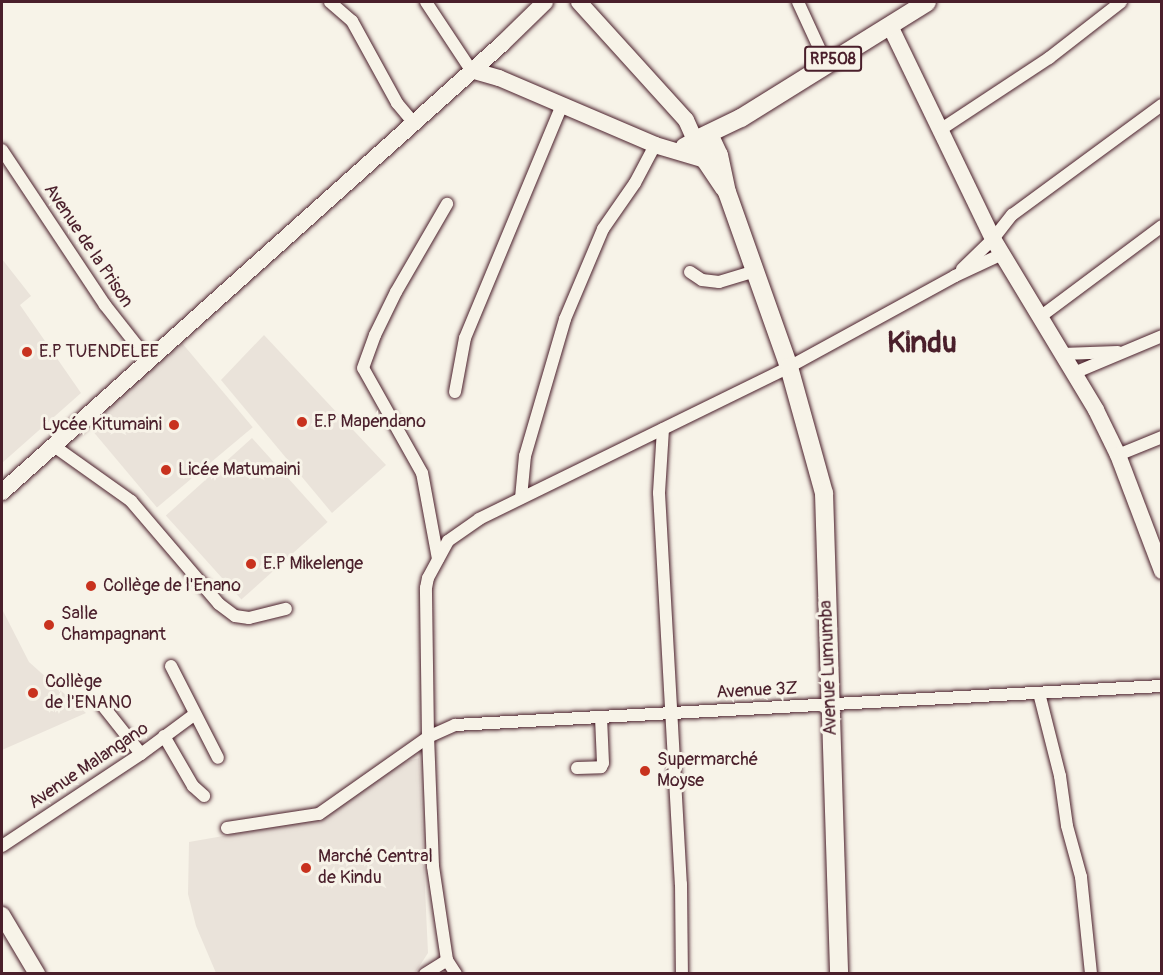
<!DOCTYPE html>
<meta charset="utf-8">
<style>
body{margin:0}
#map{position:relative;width:1163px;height:975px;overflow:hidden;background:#f7f3e8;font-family:Pangolin,sans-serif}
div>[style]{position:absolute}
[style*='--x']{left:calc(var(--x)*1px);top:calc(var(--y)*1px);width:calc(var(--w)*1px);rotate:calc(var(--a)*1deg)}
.built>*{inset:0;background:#eae3da;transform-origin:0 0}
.roads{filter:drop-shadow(0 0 2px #4a1f2b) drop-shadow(0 0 2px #4a1f2b)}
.street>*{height:12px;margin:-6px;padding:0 6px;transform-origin:6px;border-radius:6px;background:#f7f3e8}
.secondary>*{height:16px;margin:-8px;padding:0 8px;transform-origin:8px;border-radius:8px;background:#f7f3e8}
.primary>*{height:18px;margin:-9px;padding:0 9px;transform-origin:9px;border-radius:9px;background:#f7f3e8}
.dots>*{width:16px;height:16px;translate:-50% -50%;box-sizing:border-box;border:3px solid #f7f3e8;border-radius:50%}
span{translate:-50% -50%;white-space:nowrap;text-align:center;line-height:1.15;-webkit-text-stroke:6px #f7f3e8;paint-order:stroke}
.shield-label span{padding:2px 4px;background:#f7f3e8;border:2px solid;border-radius:4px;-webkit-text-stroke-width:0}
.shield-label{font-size:16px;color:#4a1f2b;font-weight:700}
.street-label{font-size:18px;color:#4a1f2b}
.poi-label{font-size:18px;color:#4a1f2b}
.left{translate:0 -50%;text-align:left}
.right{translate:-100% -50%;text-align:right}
.town-label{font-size:30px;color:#4a1f2b;font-weight:700}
.frame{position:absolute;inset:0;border:3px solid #4a1f2b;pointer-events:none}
</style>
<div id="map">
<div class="built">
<i style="clip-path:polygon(2px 259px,31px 296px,20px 305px,81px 393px,2px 463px)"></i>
<i style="clip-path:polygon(264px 335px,386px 465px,332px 513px,221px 380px)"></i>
<i style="left:182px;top:343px;width:110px;height:125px;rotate:50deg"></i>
<i style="left:252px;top:438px;width:113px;height:116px;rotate:48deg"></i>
<i style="clip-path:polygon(2px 609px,29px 662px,86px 713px,2px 750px)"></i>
<i style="clip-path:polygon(419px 758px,428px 953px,415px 973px,216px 973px,196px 926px,188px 894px,189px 842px,319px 819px,401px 763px)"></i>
</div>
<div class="roads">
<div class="street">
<i style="--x:330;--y:2;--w:29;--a:41"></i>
<i style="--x:352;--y:21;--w:94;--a:61.2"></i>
<i style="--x:397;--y:103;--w:26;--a:50"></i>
<i style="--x:426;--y:2;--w:82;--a:56.5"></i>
<i style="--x:798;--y:2;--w:67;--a:65.3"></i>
<i style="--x:940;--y:130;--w:131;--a:-33.4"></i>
<i style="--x:1049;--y:58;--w:91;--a:-37.9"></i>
<i style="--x:2;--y:150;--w:186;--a:56.4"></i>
<i style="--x:105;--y:305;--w:71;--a:51.8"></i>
<i style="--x:962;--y:269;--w:43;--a:-44.1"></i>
<i style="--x:993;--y:239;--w:31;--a:-52"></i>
<i style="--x:1012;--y:215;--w:186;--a:-36.3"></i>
<i style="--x:690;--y:272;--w:14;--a:34"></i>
<i style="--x:702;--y:280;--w:17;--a:7"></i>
<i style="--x:719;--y:282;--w:38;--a:-17"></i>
<i style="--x:1040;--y:317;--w:152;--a:-36.7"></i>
<i style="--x:1062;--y:354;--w:56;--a:-2"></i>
<i style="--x:1074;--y:373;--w:95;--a:-22.8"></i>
<i style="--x:455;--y:392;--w:55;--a:-79.5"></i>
<i style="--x:465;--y:338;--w:252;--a:-67.4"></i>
<i style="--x:663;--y:429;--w:64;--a:93.6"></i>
<i style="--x:659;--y:493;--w:392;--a:86.8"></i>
<i style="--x:681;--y:884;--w:90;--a:89.4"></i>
<i style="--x:54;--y:446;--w:95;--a:35.5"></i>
<i style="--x:131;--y:501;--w:135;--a:49.5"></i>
<i style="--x:219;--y:604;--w:20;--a:37"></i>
<i style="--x:235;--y:616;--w:14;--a:8"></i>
<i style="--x:249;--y:618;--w:38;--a:-14"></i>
<i style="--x:1118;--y:455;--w:48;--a:-22.2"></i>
<i style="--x:521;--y:498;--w:42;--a:-84.6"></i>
<i style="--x:525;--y:456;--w:143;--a:-73.7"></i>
<i style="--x:565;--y:319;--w:98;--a:-67.1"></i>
<i style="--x:603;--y:229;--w:56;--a:-55.2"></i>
<i style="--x:635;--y:183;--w:43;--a:-62.2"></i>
<i style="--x:438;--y:559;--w:87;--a:-100.5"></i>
<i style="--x:422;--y:473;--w:120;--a:-119.3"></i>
<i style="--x:363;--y:368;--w:35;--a:-70"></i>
<i style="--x:375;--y:335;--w:48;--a:-64"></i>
<i style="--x:396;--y:292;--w:102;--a:-59.9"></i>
<i style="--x:171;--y:666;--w:103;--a:62.9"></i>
<i style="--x:1039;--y:693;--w:86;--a:75.8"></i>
<i style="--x:1060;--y:776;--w:50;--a:82"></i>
<i style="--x:1067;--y:826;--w:53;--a:74.6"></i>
<i style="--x:1081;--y:877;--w:98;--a:84.1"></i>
<i style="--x:103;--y:706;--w:61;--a:51.6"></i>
<i style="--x:164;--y:736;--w:58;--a:59.9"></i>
<i style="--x:193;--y:786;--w:15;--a:42"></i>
<i style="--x:577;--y:768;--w:24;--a:-2"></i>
<i style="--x:601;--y:767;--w:4;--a:-63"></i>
<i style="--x:603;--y:763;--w:46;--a:-92.5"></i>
<i style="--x:227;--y:828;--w:93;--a:-8.7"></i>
<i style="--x:319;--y:814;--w:133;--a:-35.2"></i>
<i style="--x:428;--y:737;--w:30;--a:-24"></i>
<i style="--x:455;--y:725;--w:708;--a:-3.16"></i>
<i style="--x:2;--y:846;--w:167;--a:-33.5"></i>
<i style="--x:141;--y:754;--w:67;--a:-36.5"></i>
<i style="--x:425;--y:974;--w:26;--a:-32"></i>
<i style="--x:456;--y:974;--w:17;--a:-123"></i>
<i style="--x:447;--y:960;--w:95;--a:-98.5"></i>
<i style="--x:433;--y:866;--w:129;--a:-92.2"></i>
<i style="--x:428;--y:737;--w:149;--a:-90.8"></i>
<i style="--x:426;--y:588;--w:10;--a:-79"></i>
<i style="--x:428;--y:578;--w:42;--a:-61.6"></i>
<i style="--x:448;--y:541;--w:38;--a:-35"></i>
<i style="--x:479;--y:519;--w:345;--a:-26.1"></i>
<i style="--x:789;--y:367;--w:189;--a:-28.7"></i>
<i style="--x:955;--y:276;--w:52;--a:-25.1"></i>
</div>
<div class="secondary">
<i style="--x:579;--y:2;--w:159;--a:47.8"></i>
<i style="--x:686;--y:120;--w:22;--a:66"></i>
<i style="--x:695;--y:140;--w:13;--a:151"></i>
<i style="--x:890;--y:26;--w:237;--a:64.2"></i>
<i style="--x:993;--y:239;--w:200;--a:58.9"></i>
<i style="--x:1096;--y:410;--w:50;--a:63.9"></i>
<i style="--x:1118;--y:455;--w:124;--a:69.2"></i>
<i style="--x:471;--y:70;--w:29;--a:16"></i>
<i style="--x:499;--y:78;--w:170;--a:23.2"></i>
<i style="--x:655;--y:145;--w:52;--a:16.7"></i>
<i style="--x:2;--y:492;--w:671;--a:-41.86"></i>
<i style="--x:502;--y:44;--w:60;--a:-44.3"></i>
<i style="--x:2;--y:915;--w:69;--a:59.3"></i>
</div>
<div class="primary">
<i style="--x:709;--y:134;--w:23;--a:65"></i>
<i style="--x:719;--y:155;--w:38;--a:78"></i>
<i style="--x:727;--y:192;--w:186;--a:70.5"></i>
<i style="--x:789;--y:367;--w:131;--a:74.5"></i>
<i style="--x:824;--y:493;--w:481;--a:88.2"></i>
<i style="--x:724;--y:188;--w:34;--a:-124"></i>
<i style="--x:705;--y:160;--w:22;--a:-117"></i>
<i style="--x:695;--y:140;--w:51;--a:-25.6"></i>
<i style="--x:741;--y:118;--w:219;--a:-31.9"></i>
</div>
</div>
<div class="dots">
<i style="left:27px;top:352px;background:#c8321e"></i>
<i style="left:302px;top:422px;background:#c8321e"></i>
<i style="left:174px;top:425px;background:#c8321e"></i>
<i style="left:166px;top:470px;background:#c8321e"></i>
<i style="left:251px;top:564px;background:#c8321e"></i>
<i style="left:91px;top:586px;background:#c8321e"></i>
<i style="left:49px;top:625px;background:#c8321e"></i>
<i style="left:33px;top:693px;background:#c8321e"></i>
<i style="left:645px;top:771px;background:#c8321e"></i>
<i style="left:306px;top:868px;background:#c8321e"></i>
</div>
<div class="shield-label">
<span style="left:833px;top:59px">RP508</span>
</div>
<div class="street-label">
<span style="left:88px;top:246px;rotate:56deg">Avenue de la Prison</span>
<span style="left:829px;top:668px;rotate:-92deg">Avenue Lumumba</span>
<span style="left:757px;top:691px;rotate:-3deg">Avenue 3Z</span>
<span style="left:89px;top:766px;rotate:-34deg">Avenue Malangano</span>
</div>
<div class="poi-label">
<span class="left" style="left:39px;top:352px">E.P TUENDELEE</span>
<span class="left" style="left:314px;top:422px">E.P Mapendano</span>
<span class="right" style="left:162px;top:425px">Lycée Kitumaini</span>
<span class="left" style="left:178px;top:470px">Licée Matumaini</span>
<span class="left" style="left:263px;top:564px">E.P Mikelenge</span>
<span class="left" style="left:103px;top:586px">Collège de l'Enano</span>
<span class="left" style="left:61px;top:625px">Salle<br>Champagnant</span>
<span class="left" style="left:45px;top:693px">Collège<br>de l'ENANO</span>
<span class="left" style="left:657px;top:771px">Supermarché<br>Moyse</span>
<span class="left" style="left:318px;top:868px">Marché Central<br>de Kindu</span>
</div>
<div class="town-label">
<span style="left:922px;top:343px">Kindu</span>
</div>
<div class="frame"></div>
</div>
